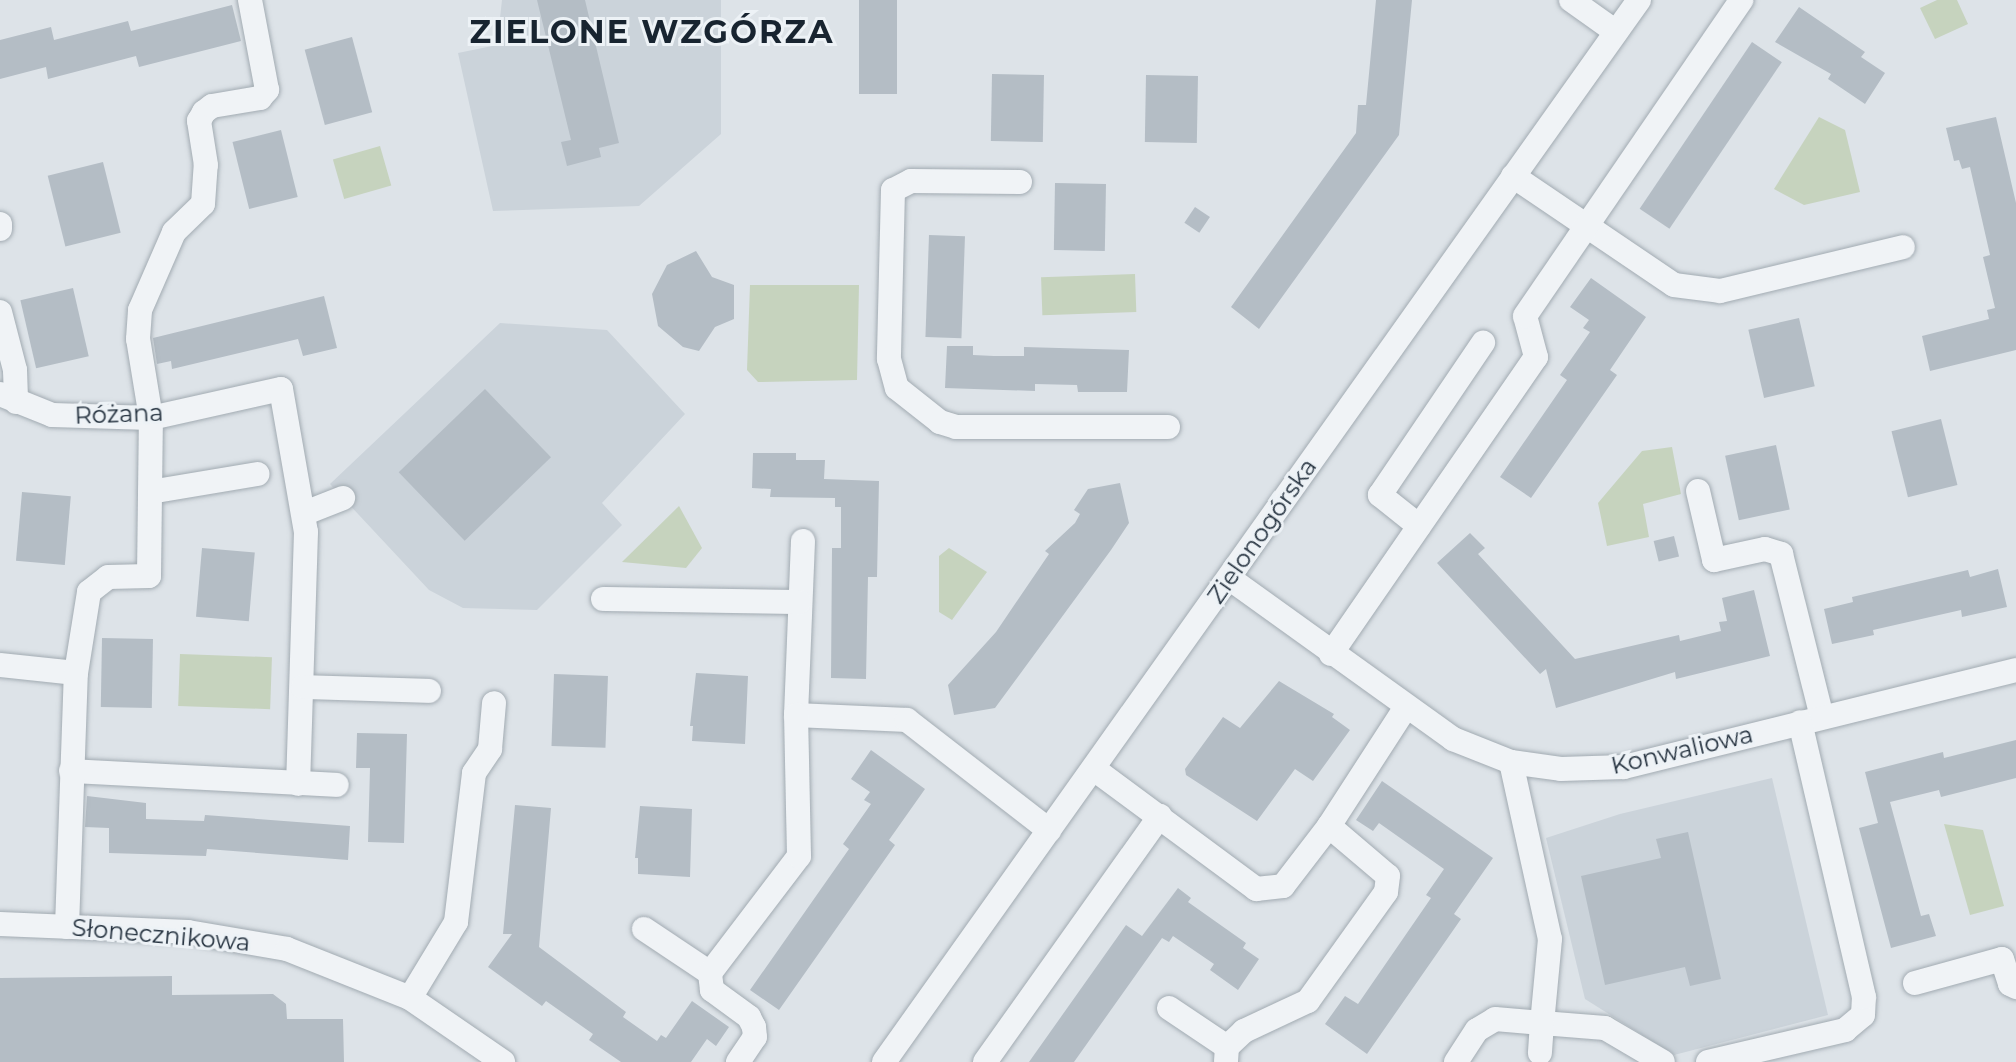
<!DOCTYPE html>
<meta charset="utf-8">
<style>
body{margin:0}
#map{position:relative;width:2016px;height:1062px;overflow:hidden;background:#dde3e8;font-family:Montserrat,sans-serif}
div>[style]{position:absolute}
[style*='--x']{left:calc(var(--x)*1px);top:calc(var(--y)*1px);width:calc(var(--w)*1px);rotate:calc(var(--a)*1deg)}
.built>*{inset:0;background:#cbd3da}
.green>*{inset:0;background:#c6d3be;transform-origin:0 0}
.building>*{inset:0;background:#b4bdc5;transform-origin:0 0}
.roads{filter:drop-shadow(0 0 2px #a2abb2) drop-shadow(0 0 2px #a2abb2)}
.minor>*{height:24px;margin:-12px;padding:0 12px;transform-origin:12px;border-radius:12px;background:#f0f3f6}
span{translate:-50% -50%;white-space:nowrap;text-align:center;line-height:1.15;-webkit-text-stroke:6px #edf2f6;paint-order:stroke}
.street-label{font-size:24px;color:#263340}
.district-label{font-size:32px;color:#182430;font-weight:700;letter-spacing:2px}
</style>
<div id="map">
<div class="built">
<i style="clip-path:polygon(502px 0,721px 0,721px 134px,639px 206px,493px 211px,458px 53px,497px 45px)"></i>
<i style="clip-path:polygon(500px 323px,607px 330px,685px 414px,602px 503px,622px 525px,537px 610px,463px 608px,429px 590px,330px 484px)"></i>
<i style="clip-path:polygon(1772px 778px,1828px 1015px,1674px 1055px,1585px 999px,1546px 838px,1620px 814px)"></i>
</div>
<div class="green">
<i style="clip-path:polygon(1937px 0,1957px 0,1968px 24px,1935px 39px,1920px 8px)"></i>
<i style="clip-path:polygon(1819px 117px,1845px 130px,1860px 192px,1804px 205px,1774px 189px)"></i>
<i style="left:380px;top:146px;width:41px;height:49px;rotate:74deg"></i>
<i style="left:1135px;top:274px;width:38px;height:94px;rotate:88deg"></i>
<i style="clip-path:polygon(750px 285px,859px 285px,857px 380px,758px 382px,747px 370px)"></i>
<i style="clip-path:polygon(1672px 447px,1681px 494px,1643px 504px,1649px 537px,1607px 546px,1598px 503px,1642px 451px)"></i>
<i style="clip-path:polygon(679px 506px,702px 548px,686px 568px,622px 562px)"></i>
<i style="clip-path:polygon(949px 548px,987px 572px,952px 620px,939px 612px,939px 556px)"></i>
<i style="left:180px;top:654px;width:92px;height:52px;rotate:2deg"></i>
<i style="clip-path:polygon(1944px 824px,1983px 830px,2004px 906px,1970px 915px)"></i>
</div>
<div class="building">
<i style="clip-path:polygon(537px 0,585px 0,619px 143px,599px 148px,601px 157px,567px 166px,561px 142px,571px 140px)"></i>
<i style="left:859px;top:0;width:38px;height:94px"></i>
<i style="clip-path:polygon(1376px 0,1412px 0,1399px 135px,1259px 329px,1231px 307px,1356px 133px,1358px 105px,1366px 105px)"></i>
<i style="clip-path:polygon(232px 5px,241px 41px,139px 67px,136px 56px,48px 79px,46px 67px,0 79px,0 40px,51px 27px,54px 40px,128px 21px,131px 31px)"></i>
<i style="clip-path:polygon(1799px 7px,1865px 52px,1861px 57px,1885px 73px,1865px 104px,1828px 79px,1831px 74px,1775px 42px)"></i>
<i style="left:352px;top:37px;width:78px;height:49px;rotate:75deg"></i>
<i style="left:1752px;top:42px;width:36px;height:201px;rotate:34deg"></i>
<i style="left:992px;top:74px;width:52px;height:67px;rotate:1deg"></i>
<i style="left:1146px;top:75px;width:52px;height:67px;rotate:1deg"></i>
<i style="clip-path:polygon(1996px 117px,2016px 203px,2016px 350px,1930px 371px,1922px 336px,1989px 319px,1987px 310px,1995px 308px,1983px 257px,1990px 255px,1970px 167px,1962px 169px,1959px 160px,1954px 161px,1946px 128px)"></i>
<i style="left:281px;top:130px;width:69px;height:50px;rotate:76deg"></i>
<i style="left:103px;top:162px;width:73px;height:57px;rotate:76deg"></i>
<i style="left:1055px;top:183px;width:51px;height:67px;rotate:1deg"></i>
<i style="left:1195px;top:207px;width:18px;height:19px;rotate:34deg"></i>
<i style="left:929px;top:235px;width:36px;height:102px;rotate:2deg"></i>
<i style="clip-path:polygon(696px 251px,712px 277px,734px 285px,734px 319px,715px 327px,699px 351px,683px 347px,658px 326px,652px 294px,667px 265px)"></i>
<i style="clip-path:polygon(1591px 278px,1646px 317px,1610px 370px,1617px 375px,1531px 498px,1500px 477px,1567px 380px,1560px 375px,1590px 332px,1583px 328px,1589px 320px,1570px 307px)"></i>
<i style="left:73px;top:288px;width:70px;height:54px;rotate:77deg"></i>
<i style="clip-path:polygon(324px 296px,337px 348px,303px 356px,298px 339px,172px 369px,171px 361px,157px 364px,153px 338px)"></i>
<i style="left:1799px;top:318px;width:70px;height:52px;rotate:77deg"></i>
<i style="clip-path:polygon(947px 346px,973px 346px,973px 355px,994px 356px,1024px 356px,1024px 347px,1129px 350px,1127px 392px,1078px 392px,1077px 385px,1035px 384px,1035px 391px,945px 388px)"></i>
<i style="left:485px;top:389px;width:95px;height:120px;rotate:46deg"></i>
<i style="left:1941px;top:419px;width:68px;height:51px;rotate:76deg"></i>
<i style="left:1776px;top:445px;width:66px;height:52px;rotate:78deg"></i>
<i style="clip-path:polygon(753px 453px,796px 453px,796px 460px,825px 460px,824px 479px,879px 481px,877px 577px,868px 577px,866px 679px,831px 678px,832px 548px,841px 548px,841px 507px,835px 507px,835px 498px,770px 497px,771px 489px,752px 488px)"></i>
<i style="clip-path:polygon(1120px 483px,1129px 523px,1111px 550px,995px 708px,954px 715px,948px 685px,996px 632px,1049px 554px,1045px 551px,1075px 523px,1080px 514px,1074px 510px,1088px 489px)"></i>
<i style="left:22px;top:492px;width:49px;height:69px;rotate:5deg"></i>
<i style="clip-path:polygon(1470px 533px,1485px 548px,1478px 554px,1575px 659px,1679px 635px,1680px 641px,1721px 631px,1719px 622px,1727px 621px,1722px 598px,1754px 590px,1770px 656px,1676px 679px,1675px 672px,1556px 708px,1546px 669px,1540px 674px,1437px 563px)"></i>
<i style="left:1674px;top:536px;width:21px;height:21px;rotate:76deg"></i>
<i style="left:202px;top:548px;width:53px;height:69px;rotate:5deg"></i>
<i style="clip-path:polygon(1998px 569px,2007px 607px,1962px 617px,1961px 610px,1873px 630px,1874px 635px,1832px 644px,1824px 609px,1853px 602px,1852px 597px,1968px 570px,1970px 577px)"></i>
<i style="left:102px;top:638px;width:51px;height:69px;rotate:1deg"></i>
<i style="clip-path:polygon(696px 673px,748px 676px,745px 744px,692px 741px,693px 726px,690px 726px)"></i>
<i style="left:554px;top:674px;width:54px;height:72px;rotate:2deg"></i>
<i style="clip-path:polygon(1279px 681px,1334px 714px,1332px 717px,1350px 730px,1313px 781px,1295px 769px,1257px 821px,1186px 775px,1185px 769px,1223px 717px,1240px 728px)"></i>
<i style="clip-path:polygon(357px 733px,407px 734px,404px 843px,368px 842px,370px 768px,356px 768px)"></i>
<i style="clip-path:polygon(2016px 740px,2016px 778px,1941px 797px,1939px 790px,1890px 802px,1921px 916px,1929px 914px,1936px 936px,1891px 948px,1859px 828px,1878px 823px,1865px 772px,1943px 752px,1944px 758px)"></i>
<i style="clip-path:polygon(871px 750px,925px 789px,889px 840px,895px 845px,779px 1010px,750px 990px,849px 849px,843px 844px,871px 804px,864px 800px,870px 792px,851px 779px)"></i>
<i style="clip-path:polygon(1382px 781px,1493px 858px,1454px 914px,1461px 919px,1367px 1054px,1325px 1024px,1345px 996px,1358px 1004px,1431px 898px,1426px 895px,1444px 869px,1379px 823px,1373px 831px,1356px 820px)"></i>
<i style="clip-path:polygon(87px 796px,146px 803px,146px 819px,204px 821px,205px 815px,350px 826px,348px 860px,207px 849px,206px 856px,109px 853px,109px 828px,85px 827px)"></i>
<i style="clip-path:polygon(515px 805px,551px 808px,539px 947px,626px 1012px,623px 1017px,657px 1041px,661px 1035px,666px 1038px,692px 1001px,729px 1027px,716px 1046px,707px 1039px,691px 1062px,621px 1062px,589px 1040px,593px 1034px,546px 1001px,542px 1006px,488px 967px,512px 934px,503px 934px)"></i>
<i style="clip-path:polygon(640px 806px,692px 809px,690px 877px,638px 874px,638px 858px,635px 858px)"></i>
<i style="clip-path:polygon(1688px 832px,1721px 979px,1690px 986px,1685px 967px,1605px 985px,1581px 876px,1661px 858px,1656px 839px)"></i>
<i style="clip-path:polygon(1178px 888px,1191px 898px,1188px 902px,1246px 943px,1243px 948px,1259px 959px,1238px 990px,1210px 970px,1214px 964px,1173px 936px,1169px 942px,1162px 938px,1074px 1062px,1029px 1062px,1126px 925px,1142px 936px)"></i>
<i style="clip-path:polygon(172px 976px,172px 995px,273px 994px,286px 1004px,287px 1019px,343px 1019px,344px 1062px,0 1062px,0 978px)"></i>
</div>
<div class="roads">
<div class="minor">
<i style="--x:1571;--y:0;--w:55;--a:35.4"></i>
<i style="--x:1513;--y:176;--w:194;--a:34.1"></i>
<i style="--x:1674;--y:285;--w:46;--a:7.4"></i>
<i style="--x:1720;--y:291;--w:188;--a:-13.5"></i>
<i style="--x:1020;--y:182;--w:109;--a:-179.5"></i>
<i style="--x:911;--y:181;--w:20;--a:153"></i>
<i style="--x:893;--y:190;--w:169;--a:91.4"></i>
<i style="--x:889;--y:359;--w:30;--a:75"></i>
<i style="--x:897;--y:388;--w:55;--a:38.3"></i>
<i style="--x:940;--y:422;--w:17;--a:17"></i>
<i style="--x:956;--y:427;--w:212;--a:0"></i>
<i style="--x:0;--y:224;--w:5;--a:90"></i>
<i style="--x:0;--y:312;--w:60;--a:75.5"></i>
<i style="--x:15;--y:370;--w:32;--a:88"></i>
<i style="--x:0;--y:394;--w:56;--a:22"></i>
<i style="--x:52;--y:415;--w:99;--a:1.7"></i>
<i style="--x:151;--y:418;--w:133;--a:-12.6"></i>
<i style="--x:281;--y:389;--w:145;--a:80.1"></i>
<i style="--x:306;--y:532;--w:252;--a:91.8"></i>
<i style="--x:1698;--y:491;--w:71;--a:76.9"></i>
<i style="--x:1714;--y:560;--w:52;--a:-12.2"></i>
<i style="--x:1765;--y:549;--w:17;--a:17"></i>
<i style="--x:1781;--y:554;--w:168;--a:75.9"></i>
<i style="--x:150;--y:492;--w:109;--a:-9.5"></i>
<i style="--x:305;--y:513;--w:41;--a:-21.5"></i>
<i style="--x:1419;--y:526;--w:50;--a:-141.5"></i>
<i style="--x:1380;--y:495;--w:184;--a:-55.9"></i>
<i style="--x:803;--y:541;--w:174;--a:92.3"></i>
<i style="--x:796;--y:715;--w:111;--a:2.6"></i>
<i style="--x:907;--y:720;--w:180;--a:37.8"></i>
<i style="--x:1229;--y:578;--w:276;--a:35.7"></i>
<i style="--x:1453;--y:739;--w:62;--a:21.6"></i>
<i style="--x:1511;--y:762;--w:50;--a:8"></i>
<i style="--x:1561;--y:769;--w:63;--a:-1.8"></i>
<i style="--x:1624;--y:767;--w:404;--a:-13.9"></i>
<i style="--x:603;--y:599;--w:196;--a:0.9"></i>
<i style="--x:1331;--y:654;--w:361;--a:-55.4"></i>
<i style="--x:1536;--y:357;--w:42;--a:-105"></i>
<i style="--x:1525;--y:316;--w:383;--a:-55.6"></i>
<i style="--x:0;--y:665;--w:76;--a:6"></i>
<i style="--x:303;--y:687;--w:126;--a:1.8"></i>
<i style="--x:1511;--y:762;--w:181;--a:77.6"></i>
<i style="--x:1550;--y:939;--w:84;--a:95.4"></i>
<i style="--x:1542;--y:1023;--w:63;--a:4.5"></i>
<i style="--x:1605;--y:1028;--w:67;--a:30.4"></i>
<i style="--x:1094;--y:769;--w:202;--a:36.5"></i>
<i style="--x:1256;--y:889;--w:27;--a:-6"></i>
<i style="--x:1283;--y:886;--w:76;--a:-52.5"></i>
<i style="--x:1329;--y:826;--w:77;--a:40.3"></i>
<i style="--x:1388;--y:876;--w:16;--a:97"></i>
<i style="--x:1386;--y:892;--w:134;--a:125.6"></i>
<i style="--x:1308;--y:1001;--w:71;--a:154.9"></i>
<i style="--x:1244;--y:1031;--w:23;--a:137"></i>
<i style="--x:71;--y:771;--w:266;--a:3"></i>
<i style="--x:1329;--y:826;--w:142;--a:-57.1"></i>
<i style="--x:0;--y:924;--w:188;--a:2.4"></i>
<i style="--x:188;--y:932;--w:100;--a:9.7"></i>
<i style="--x:287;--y:949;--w:132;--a:21.7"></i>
<i style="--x:410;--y:998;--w:113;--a:34.5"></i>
<i style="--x:67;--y:927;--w:254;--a:-88"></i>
<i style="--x:76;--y:673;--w:82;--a:-80.9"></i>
<i style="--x:89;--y:592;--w:24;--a:-38"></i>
<i style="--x:108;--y:577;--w:41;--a:-1.4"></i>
<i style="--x:149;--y:576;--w:158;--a:-89.3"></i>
<i style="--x:151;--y:418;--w:80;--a:-99.3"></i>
<i style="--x:138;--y:339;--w:29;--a:-86"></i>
<i style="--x:140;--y:310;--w:85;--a:-66.4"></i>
<i style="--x:174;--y:232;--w:40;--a:-44"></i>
<i style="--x:203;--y:204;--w:39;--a:-86"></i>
<i style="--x:206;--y:165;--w:45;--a:-99"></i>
<i style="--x:199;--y:121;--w:10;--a:-61"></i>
<i style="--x:204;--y:112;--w:10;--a:-37"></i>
<i style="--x:212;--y:106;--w:49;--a:-9.5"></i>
<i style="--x:260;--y:98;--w:11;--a:-49"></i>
<i style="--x:267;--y:90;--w:92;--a:-100.7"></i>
<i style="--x:644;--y:929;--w:79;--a:33.7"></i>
<i style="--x:1915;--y:983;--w:90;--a:-15.4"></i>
<i style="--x:2002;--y:959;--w:26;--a:72"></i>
<i style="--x:2010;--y:984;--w:7;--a:27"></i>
<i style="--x:410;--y:998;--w:89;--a:-58.8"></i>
<i style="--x:456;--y:922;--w:150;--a:-83.1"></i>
<i style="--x:474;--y:773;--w:29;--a:-56"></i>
<i style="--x:490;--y:749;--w:46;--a:-85"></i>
<i style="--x:1169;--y:1008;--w:70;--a:33.9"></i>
<i style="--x:1227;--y:1047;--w:14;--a:94"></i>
<i style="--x:738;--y:1062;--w:30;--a:-56"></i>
<i style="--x:755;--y:1037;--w:10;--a:-96"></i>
<i style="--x:754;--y:1027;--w:11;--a:-117"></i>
<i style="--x:749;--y:1017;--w:46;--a:-143.9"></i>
<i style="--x:712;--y:990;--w:17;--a:-97"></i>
<i style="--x:710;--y:973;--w:147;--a:-52.7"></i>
<i style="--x:799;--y:856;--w:141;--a:-91.2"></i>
<i style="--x:884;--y:1062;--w:1303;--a:-54.59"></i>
<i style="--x:985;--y:1062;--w:302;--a:-54.6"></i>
<i style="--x:1456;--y:1062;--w:38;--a:-57"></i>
<i style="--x:1477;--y:1030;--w:21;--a:-31"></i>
<i style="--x:1495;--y:1019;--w:47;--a:4.9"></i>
<i style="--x:1542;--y:1023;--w:30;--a:94"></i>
<i style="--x:1708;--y:1062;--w:141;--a:-13.1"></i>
<i style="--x:1845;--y:1030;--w:23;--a:-40"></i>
<i style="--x:1863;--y:1015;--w:18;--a:-87"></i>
<i style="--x:1864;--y:997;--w:282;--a:-103.1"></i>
</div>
</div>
<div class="street-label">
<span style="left:119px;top:414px;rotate:-2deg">Różana</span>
<span style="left:1262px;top:531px;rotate:-55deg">Zielonogórska</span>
<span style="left:1682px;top:750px;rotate:-13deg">Konwaliowa</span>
<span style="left:161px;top:935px;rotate:5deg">Słonecznikowa</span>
</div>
<div class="district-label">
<span style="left:652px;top:32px">ZIELONE WZGÓRZA</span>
</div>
</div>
